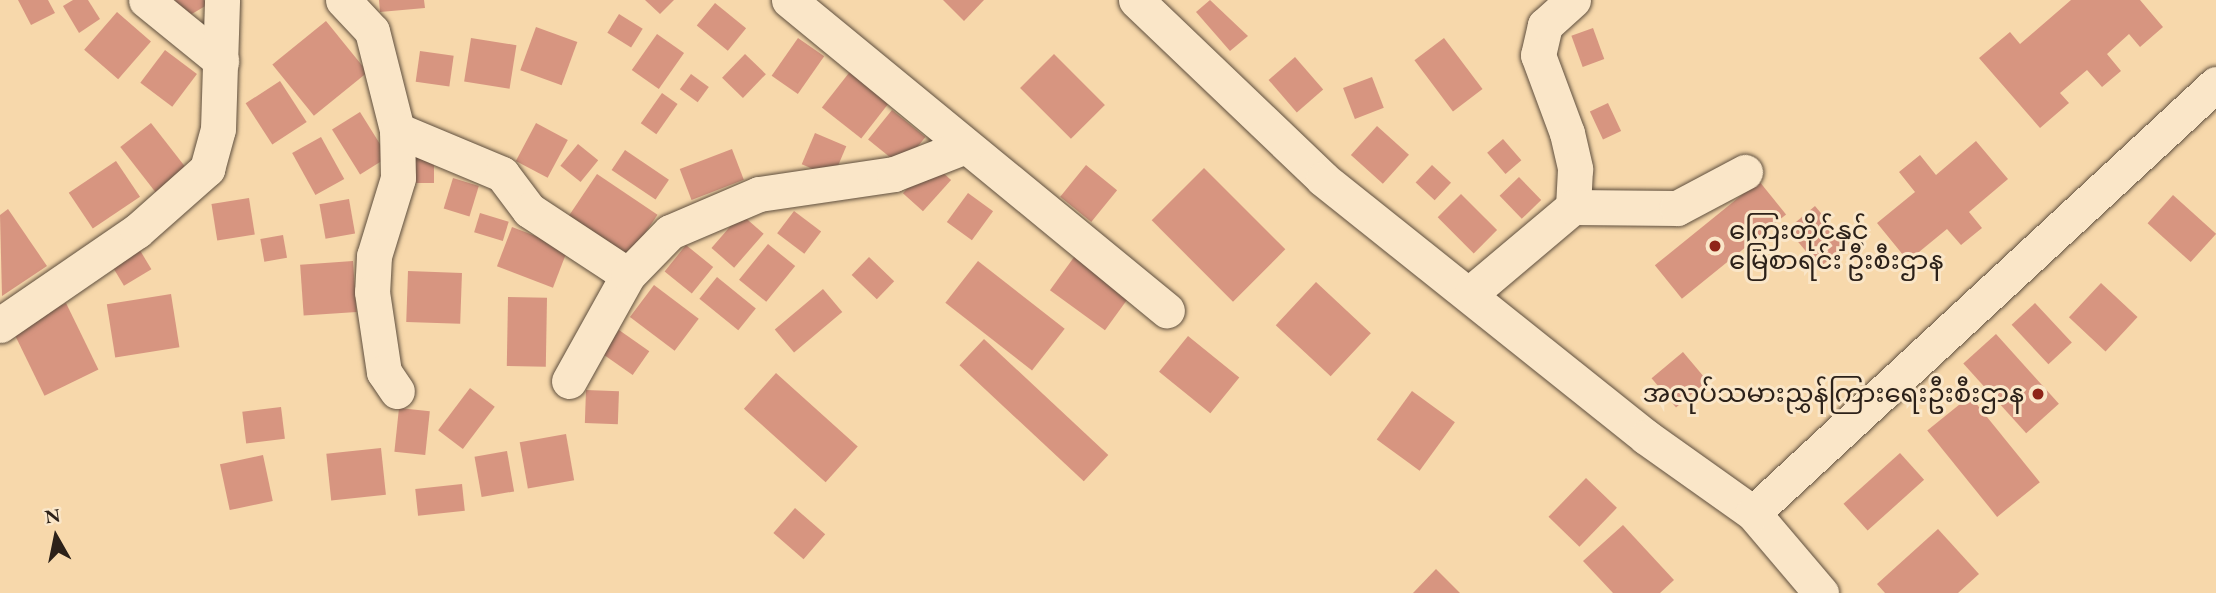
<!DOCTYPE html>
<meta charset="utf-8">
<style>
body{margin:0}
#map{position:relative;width:2216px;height:593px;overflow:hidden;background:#f7d8ab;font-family:"EB Garamond","Noto Sans Myanmar",serif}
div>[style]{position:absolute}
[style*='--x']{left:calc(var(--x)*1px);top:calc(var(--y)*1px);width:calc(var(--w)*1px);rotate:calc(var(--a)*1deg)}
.building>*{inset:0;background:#d79580;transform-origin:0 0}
.roads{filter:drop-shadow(0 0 2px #5f4f3e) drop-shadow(0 0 2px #5f4f3e)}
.minor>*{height:35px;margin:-17.5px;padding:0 17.5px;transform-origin:17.5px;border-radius:17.5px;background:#fae6c8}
.dots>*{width:19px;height:19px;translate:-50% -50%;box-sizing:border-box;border:4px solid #fae6c8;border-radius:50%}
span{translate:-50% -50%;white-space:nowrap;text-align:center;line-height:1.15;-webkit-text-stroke:6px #fae6c8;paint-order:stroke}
.poi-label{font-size:26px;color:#2c2119}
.left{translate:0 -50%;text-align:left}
.right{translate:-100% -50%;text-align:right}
.north{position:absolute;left:21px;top:502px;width:70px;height:70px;-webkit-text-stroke:5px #fae6c8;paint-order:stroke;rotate:351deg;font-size:19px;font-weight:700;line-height:28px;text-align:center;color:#2c2119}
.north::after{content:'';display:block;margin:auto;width:24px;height:32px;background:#2c2119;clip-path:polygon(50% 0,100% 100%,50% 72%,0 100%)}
</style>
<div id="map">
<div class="building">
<i style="clip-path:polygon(18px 0,48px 0,55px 13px,31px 25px)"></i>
<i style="clip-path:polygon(73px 0,88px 0,100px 19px,79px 33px,63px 6px)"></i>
<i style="clip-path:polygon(175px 0,204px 0,207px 5px,185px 18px)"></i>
<i style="clip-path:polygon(379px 0,424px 0,425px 8px,380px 12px)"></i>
<i style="clip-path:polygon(645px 0,674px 0,660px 14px)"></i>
<i style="clip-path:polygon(943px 0,984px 0,964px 21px)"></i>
<i style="clip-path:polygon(1210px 0,1248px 36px,1230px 51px,1196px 12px)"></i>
<i style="clip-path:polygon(2071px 0,2140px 0,2163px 27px,2140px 47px,2129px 34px,2107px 54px,2121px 71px,2102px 87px,2087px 70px,2060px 93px,2069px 103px,2040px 128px,1979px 58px,2010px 32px,2020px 44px)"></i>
<i style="left:715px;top:3px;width:40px;height:29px;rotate:39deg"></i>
<i style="left:117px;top:12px;width:45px;height:50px;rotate:41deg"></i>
<i style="left:619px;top:14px;width:28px;height:22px;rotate:32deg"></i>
<i style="left:326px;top:21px;width:66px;height:69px;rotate:51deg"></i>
<i style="left:536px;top:27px;width:44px;height:46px;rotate:20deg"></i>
<i style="left:1593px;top:28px;width:33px;height:23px;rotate:70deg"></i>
<i style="left:657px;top:34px;width:33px;height:44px;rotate:35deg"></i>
<i style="left:471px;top:38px;width:46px;height:44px;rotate:9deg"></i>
<i style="left:798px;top:38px;width:32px;height:46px;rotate:35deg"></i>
<i style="left:1444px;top:38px;width:64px;height:37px;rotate:53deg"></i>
<i style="left:165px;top:50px;width:40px;height:41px;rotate:37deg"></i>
<i style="left:420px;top:51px;width:34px;height:31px;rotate:8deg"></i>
<i style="left:745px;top:54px;width:29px;height:33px;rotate:44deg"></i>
<i style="left:1054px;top:54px;width:72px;height:48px;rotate:45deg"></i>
<i style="left:1295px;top:57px;width:43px;height:35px;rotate:49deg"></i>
<i style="left:852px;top:69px;width:50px;height:49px;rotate:38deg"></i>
<i style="left:691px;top:74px;width:22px;height:19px;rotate:36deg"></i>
<i style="left:1372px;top:77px;width:33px;height:31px;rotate:69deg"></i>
<i style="left:280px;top:81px;width:49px;height:41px;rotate:57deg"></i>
<i style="left:662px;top:93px;width:19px;height:37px;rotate:35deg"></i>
<i style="left:1608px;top:103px;width:31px;height:20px;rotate:65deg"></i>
<i style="left:892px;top:110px;width:43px;height:38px;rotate:39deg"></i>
<i style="left:360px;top:112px;width:53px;height:33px;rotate:58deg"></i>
<i style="left:151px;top:123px;width:58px;height:39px;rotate:52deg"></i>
<i style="left:536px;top:123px;width:36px;height:43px;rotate:28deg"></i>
<i style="left:1377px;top:126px;width:43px;height:39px;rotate:42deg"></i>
<i style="left:815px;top:133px;width:34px;height:34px;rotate:23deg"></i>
<i style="left:321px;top:137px;width:48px;height:33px;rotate:61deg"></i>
<i style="left:1503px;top:139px;width:28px;height:21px;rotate:49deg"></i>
<i style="clip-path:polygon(1976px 141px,2008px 179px,1969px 212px,1982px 228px,1961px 245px,1947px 229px,1908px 261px,1877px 223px,1915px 192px,1899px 172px,1920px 155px,1936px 175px)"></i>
<i style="left:578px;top:144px;width:26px;height:28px;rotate:39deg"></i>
<i style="left:732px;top:149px;width:33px;height:56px;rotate:69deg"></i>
<i style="left:625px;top:150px;width:53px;height:24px;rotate:34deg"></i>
<i style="left:412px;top:151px;width:22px;height:32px"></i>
<i style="left:116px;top:161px;width:43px;height:57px;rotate:56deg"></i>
<i style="left:931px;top:162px;width:27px;height:42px;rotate:42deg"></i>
<i style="left:1086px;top:165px;width:40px;height:41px;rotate:39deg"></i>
<i style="left:1432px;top:165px;width:26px;height:24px;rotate:43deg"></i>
<i style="left:1204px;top:168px;width:115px;height:74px;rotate:45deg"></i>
<i style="left:597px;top:174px;width:73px;height:59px;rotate:34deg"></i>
<i style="left:1519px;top:177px;width:32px;height:27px;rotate:46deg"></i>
<i style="left:453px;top:178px;width:27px;height:32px;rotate:17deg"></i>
<i style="left:1759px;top:181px;width:43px;height:134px;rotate:51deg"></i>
<i style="left:968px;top:193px;width:31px;height:36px;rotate:36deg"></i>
<i style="left:1461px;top:194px;width:51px;height:33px;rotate:45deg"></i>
<i style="left:2173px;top:195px;width:58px;height:38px;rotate:42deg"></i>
<i style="left:249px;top:198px;width:37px;height:38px;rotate:81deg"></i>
<i style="left:349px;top:199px;width:35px;height:30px;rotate:80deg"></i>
<i style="left:1815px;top:206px;width:50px;height:36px;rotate:50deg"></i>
<i style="clip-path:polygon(8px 209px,47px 266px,2px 296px,0 215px)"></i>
<i style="left:794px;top:211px;width:34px;height:28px;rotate:37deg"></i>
<i style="left:480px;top:213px;width:30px;height:20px;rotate:17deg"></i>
<i style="left:741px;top:214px;width:30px;height:45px;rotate:41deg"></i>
<i style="left:512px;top:227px;width:60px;height:42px;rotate:21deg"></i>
<i style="left:283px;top:235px;width:23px;height:23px;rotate:80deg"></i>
<i style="left:768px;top:244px;width:35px;height:46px;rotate:39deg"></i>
<i style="left:686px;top:245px;width:35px;height:34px;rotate:39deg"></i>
<i style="left:138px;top:247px;width:26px;height:32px;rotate:59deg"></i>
<i style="left:1077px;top:253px;width:68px;height:46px;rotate:36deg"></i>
<i style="left:869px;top:257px;width:35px;height:25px;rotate:44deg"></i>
<i style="left:353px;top:261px;width:51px;height:53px;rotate:86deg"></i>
<i style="left:978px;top:261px;width:110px;height:53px;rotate:38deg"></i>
<i style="left:408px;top:271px;width:54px;height:51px;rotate:2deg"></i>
<i style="left:717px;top:277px;width:50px;height:28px;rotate:39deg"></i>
<i style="left:1316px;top:282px;width:75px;height:59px;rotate:43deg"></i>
<i style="left:2101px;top:283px;width:50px;height:47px;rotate:43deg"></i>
<i style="left:654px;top:285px;width:56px;height:40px;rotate:37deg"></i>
<i style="left:823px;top:289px;width:30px;height:63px;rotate:50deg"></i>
<i style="left:171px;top:294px;width:54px;height:65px;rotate:81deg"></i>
<i style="left:508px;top:297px;width:39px;height:69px;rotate:1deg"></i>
<i style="left:66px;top:303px;width:74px;height:60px;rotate:64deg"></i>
<i style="left:2035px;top:303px;width:54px;height:32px;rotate:47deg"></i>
<i style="left:619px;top:330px;width:37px;height:29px;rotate:35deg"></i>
<i style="left:1996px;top:334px;width:94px;height:44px;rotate:48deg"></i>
<i style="left:1188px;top:336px;width:66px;height:46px;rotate:39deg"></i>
<i style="left:984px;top:339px;width:170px;height:36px;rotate:43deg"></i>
<i style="left:1683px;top:352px;width:38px;height:41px;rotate:50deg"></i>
<i style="left:776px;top:373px;width:110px;height:48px;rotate:42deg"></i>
<i style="left:470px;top:388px;width:31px;height:53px;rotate:37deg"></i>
<i style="left:586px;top:390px;width:33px;height:33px;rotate:2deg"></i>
<i style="left:1412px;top:391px;width:53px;height:60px;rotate:36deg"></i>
<i style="left:1970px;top:396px;width:111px;height:55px;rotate:51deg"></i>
<i style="left:281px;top:407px;width:32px;height:39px;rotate:83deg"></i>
<i style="left:399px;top:408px;width:31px;height:44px;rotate:6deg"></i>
<i style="left:566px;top:434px;width:47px;height:47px;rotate:80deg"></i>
<i style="left:381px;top:448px;width:47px;height:55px;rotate:84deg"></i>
<i style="left:507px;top:451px;width:41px;height:33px;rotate:80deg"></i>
<i style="left:1900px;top:453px;width:36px;height:76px;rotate:48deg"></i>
<i style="left:263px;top:455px;width:47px;height:44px;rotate:78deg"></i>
<i style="left:1586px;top:478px;width:43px;height:54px;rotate:44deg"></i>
<i style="left:462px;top:484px;width:27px;height:47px;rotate:84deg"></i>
<i style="left:795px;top:508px;width:40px;height:33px;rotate:41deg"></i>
<i style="clip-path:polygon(1623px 525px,1674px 580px,1660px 593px,1613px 593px,1583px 561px)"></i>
<i style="clip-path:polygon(1938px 529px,1979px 574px,1958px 593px,1885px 593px,1877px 584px)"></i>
<i style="clip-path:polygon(1436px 569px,1460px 593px,1413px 593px)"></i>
</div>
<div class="roads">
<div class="minor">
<i style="--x:146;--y:0;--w:97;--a:39.1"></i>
<i style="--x:343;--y:0;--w:42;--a:46.9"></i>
<i style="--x:372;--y:31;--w:102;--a:75.8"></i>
<i style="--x:397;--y:130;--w:48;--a:88.8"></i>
<i style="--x:398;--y:178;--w:82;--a:107.1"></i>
<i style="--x:374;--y:256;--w:36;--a:93"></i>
<i style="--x:372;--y:292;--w:81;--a:81.5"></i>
<i style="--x:384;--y:372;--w:23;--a:56"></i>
<i style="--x:789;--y:0;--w:489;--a:39.4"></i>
<i style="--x:1136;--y:0;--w:259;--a:43.7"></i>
<i style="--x:1323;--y:179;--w:413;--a:38.6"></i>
<i style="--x:1646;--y:437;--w:131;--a:35.4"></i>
<i style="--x:1753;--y:513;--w:105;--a:49.6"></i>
<i style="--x:1573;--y:0;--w:38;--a:138"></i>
<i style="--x:1545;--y:25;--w:31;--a:103"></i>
<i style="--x:1538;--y:55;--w:83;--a:69.6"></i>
<i style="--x:1567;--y:133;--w:37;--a:77"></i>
<i style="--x:1575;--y:169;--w:38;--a:93"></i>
<i style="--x:397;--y:130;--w:114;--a:22.7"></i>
<i style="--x:502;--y:174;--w:45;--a:53.1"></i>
<i style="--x:529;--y:210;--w:118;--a:33.3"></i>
<i style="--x:1472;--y:292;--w:132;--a:-40.1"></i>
<i style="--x:1573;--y:207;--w:104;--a:0.6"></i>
<i style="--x:1677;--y:208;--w:77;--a:-27.9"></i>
<i style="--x:0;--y:325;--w:166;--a:-34.5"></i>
<i style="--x:137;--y:231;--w:94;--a:-41.5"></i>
<i style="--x:207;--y:169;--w:41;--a:-74.6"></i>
<i style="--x:218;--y:129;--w:129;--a:-88.2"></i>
<i style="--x:569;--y:381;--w:121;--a:-60.9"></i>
<i style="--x:628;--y:275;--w:60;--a:-45.7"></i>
<i style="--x:670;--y:232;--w:97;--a:-23.1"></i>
<i style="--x:759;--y:194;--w:136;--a:-8.4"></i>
<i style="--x:894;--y:174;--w:77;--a:-21.3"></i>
<i style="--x:1753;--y:513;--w:631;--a:-42.82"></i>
</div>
</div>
<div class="dots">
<i style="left:1715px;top:246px;background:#8f2418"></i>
<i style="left:2038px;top:394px;background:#8f2418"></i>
</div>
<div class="poi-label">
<span class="left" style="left:1729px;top:246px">ကြေးတိုင်နှင့်<br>မြေစာရင်း ဦးစီးဌာန</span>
<span class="right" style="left:2024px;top:394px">အလုပ်သမားညွှန်ကြားရေးဦးစီးဌာန</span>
</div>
<div class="north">N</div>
</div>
